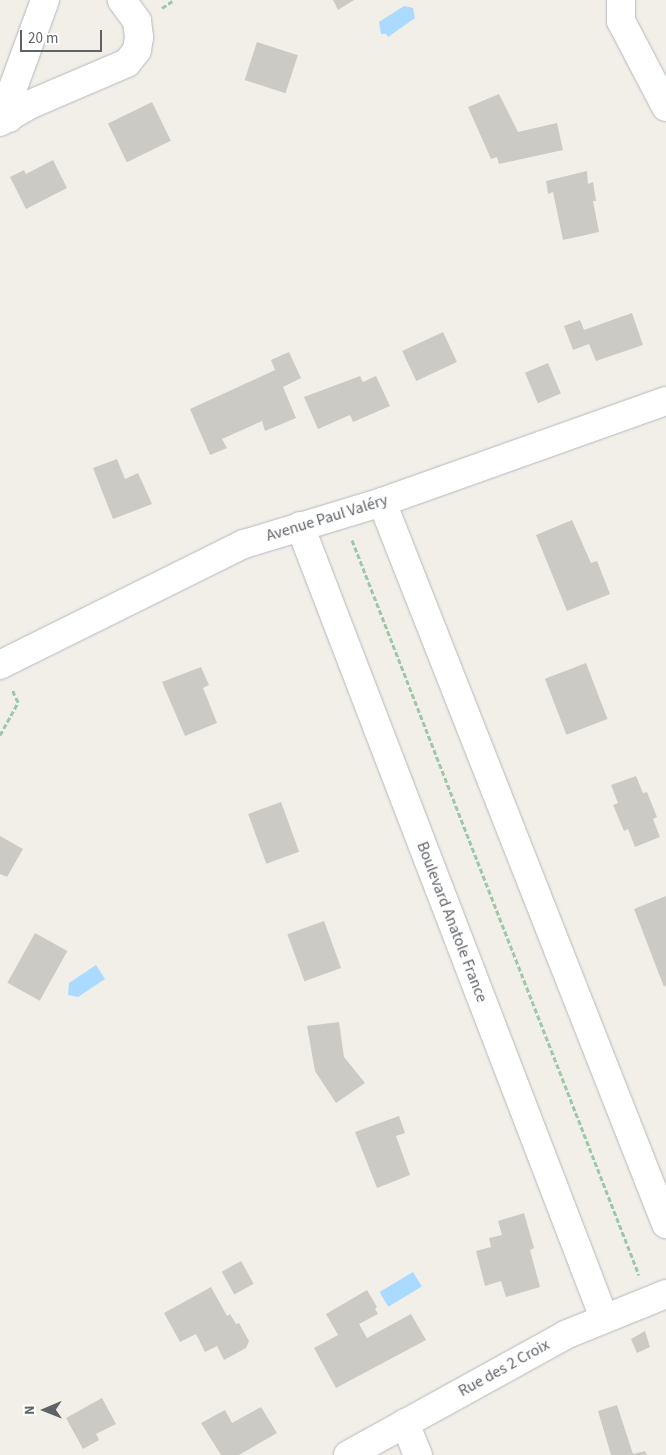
<!DOCTYPE html>
<meta charset="utf-8">
<style>
body{margin:0}
#map{position:relative;width:666px;height:1455px;overflow:hidden;background:#f1efe8;font-family:"Source Sans 3",sans-serif}
div>[style]{position:absolute}
[style*='--x']{left:calc(var(--x)*1px);top:calc(var(--y)*1px);width:calc(var(--w)*1px);rotate:calc(var(--a)*1deg)}
.water>*{inset:0;background:#aadaff;transform-origin:0 0}
.building>*{inset:0;background:#cccac5;transform-origin:0 0}
.path>*{height:3px;margin-top:-1.5px;transform-origin:0;background:repeating-linear-gradient(90deg,#9cc7a9 0 5px,transparent 0 7.5px)}
.roads{filter:drop-shadow(0 0 1px #b5b8bc) drop-shadow(0 0 1px #b5b8bc)}
.minor>*{height:28px;margin:-14px;padding:0 14px;transform-origin:14px;border-radius:14px;background:#fff}
span{translate:-50% -50%;white-space:nowrap;text-align:center;line-height:1.15;-webkit-text-stroke:4px #fff;paint-order:stroke}
.street-label{font-size:16px;color:#5f6368}
.north{position:absolute;left:20px;top:1385px;width:50px;height:50px;-webkit-text-stroke:4px #fff;paint-order:stroke;rotate:269deg;font-size:14px;font-weight:700;line-height:20px;text-align:center;color:#5f6368}
.north::after{content:'';display:block;margin:auto;width:18px;height:22px;background:#5f6368;clip-path:polygon(50% 0,100% 100%,50% 72%,0 100%)}
.scale{position:absolute;left:20px;top:30px;width:82px;height:22px;box-sizing:border-box;border:2px solid #5f6368;border-top:0;padding-left:6px;font-size:15px;line-height:18px;white-space:nowrap;color:#5f6368;-webkit-text-stroke:4px #fff;paint-order:stroke}
</style>
<div id="map">
<div class="water">
<i style="clip-path:polygon(404px 6px,413px 8px,415px 18px,388px 37px,386px 34px,381px 34px,379px 22px)"></i>
<i style="clip-path:polygon(96px 965px,105px 979px,78px 997px,68px 995px,69px 983px)"></i>
<i style="left:413px;top:1272px;width:17px;height:39px;rotate:59deg"></i>
</div>
<div class="building">
<i style="clip-path:polygon(333px 0,354px 0,338px 10px)"></i>
<i style="left:257px;top:42px;width:43px;height:40px;rotate:18deg"></i>
<i style="clip-path:polygon(499px 94px,518px 132px,557px 123px,563px 150px,499px 164px,497px 157px,491px 159px,468px 107px)"></i>
<i style="left:152px;top:102px;width:43px;height:49px;rotate:64deg"></i>
<i style="clip-path:polygon(53px 160px,67px 188px,26px 209px,10px 177px,24px 170px,26px 174px)"></i>
<i style="clip-path:polygon(587px 171px,588px 184px,593px 182px,596px 201px,593px 201px,599px 232px,563px 240px,553px 192px,548px 194px,546px 181px)"></i>
<i style="clip-path:polygon(632px 313px,643px 345px,596px 361px,589px 344px,573px 350px,564px 326px,580px 320px,584px 330px)"></i>
<i style="left:443px;top:332px;width:33px;height:45px;rotate:65deg"></i>
<i style="clip-path:polygon(289px 352px,301px 378px,283px 387px,296px 418px,265px 431px,262px 421px,222px 439px,227px 448px,210px 455px,190px 409px,275px 370px,271px 360px)"></i>
<i style="left:548px;top:363px;width:33px;height:25px;rotate:67deg"></i>
<i style="clip-path:polygon(360px 376px,363px 382px,376px 376px,390px 406px,353px 422px,350px 415px,318px 429px,304px 397px)"></i>
<i style="clip-path:polygon(117px 459px,125px 479px,138px 473px,152px 504px,113px 519px,93px 468px)"></i>
<i style="clip-path:polygon(572px 520px,591px 563px,597px 561px,610px 594px,567px 611px,536px 535px)"></i>
<i style="left:586px;top:663px;width:60px;height:44px;rotate:69deg"></i>
<i style="clip-path:polygon(201px 667px,209px 685px,203px 688px,217px 723px,185px 736px,162px 682px)"></i>
<i style="clip-path:polygon(636px 776px,643px 793px,647px 792px,657px 817px,653px 819px,660px 837px,635px 847px,628px 829px,624px 831px,613px 805px,618px 803px,611px 785px)"></i>
<i style="left:281px;top:802px;width:53px;height:35px;rotate:70deg"></i>
<i style="clip-path:polygon(0 836px,23px 849px,7px 877px,0 874px)"></i>
<i style="clip-path:polygon(666px 896px,666px 985px,664px 987px,634px 909px)"></i>
<i style="left:324px;top:921px;width:50px;height:39px;rotate:70deg"></i>
<i style="left:35px;top:933px;width:37px;height:57px;rotate:29deg"></i>
<i style="clip-path:polygon(339px 1022px,344px 1057px,365px 1083px,336px 1103px,315px 1071px,307px 1026px)"></i>
<i style="clip-path:polygon(399px 1116px,405px 1133px,396px 1136px,410px 1175px,377px 1188px,355px 1132px)"></i>
<i style="clip-path:polygon(524px 1213px,534px 1248px,530px 1250px,540px 1287px,506px 1297px,501px 1281px,485px 1286px,476px 1251px,491px 1247px,489px 1238px,502px 1235px,498px 1221px)"></i>
<i style="left:241px;top:1261px;width:26px;height:22px;rotate:61deg"></i>
<i style="clip-path:polygon(211px 1287px,227px 1316px,230px 1314px,236px 1324px,239px 1323px,249px 1341px,246px 1348px,224px 1360px,217px 1346px,205px 1352px,196px 1334px,180px 1342px,164px 1313px)"></i>
<i style="clip-path:polygon(367px 1290px,377px 1307px,375px 1309px,378px 1314px,359px 1324px,367px 1338px,411px 1314px,426px 1340px,336px 1388px,314px 1348px,338px 1335px,326px 1314px)"></i>
<i style="clip-path:polygon(645px 1331px,650px 1347px,637px 1353px,631px 1339px)"></i>
<i style="clip-path:polygon(102px 1398px,116px 1424px,96px 1434px,99px 1440px,83px 1449px,66px 1418px)"></i>
<i style="clip-path:polygon(617px 1405px,633px 1454px,645px 1451px,647px 1455px,611px 1455px,598px 1411px)"></i>
<i style="clip-path:polygon(261px 1407px,277px 1433px,239px 1455px,221px 1455px,201px 1423px,225px 1410px,232px 1423px)"></i>
</div>
<div class="path">
<i style="--x:162;--y:8;--w:14;--a:-34"></i>
<i style="--x:352;--y:540;--w:789;--a:68.67"></i>
<i style="--x:0;--y:735;--w:38;--a:-61"></i>
<i style="--x:18;--y:702;--w:14;--a:-115"></i>
</div>
<div class="roads">
<div class="minor">
<i style="--x:621;--y:0;--w:21;--a:90"></i>
<i style="--x:621;--y:21;--w:97;--a:62.4"></i>
<i style="--x:9;--y:118;--w:14;--a:-98"></i>
<i style="--x:7;--y:104;--w:111;--a:-69.9"></i>
<i style="--x:0;--y:122;--w:36;--a:-30"></i>
<i style="--x:31;--y:104;--w:104;--a:-23.1"></i>
<i style="--x:127;--y:63;--w:16;--a:-52"></i>
<i style="--x:137;--y:50;--w:13;--a:-81"></i>
<i style="--x:139;--y:37;--w:16;--a:-97"></i>
<i style="--x:137;--y:21;--w:26;--a:-126"></i>
<i style="--x:382;--y:502;--w:776;--a:68.53"></i>
<i style="--x:300;--y:526;--w:848;--a:69"></i>
<i style="--x:0;--y:665;--w:272;--a:-26.4"></i>
<i style="--x:244;--y:544;--w:144;--a:-16.9"></i>
<i style="--x:382;--y:502;--w:301;--a:-19.6"></i>
<i style="--x:405;--y:1423;--w:35;--a:68"></i>
<i style="--x:348;--y:1455;--w:248;--a:-28.9"></i>
<i style="--x:565;--y:1335;--w:109;--a:-22.1"></i>
</div>
</div>
<div class="street-label">
<span style="left:327px;top:518px;rotate:-17deg">Avenue Paul Valéry</span>
<span style="left:452px;top:922px;rotate:69deg">Boulevard Anatole France</span>
<span style="left:504px;top:1368px;rotate:-29deg">Rue des 2 Croix</span>
</div>
<div class="north">N</div>
<div class="scale">20 m</div>
</div>
